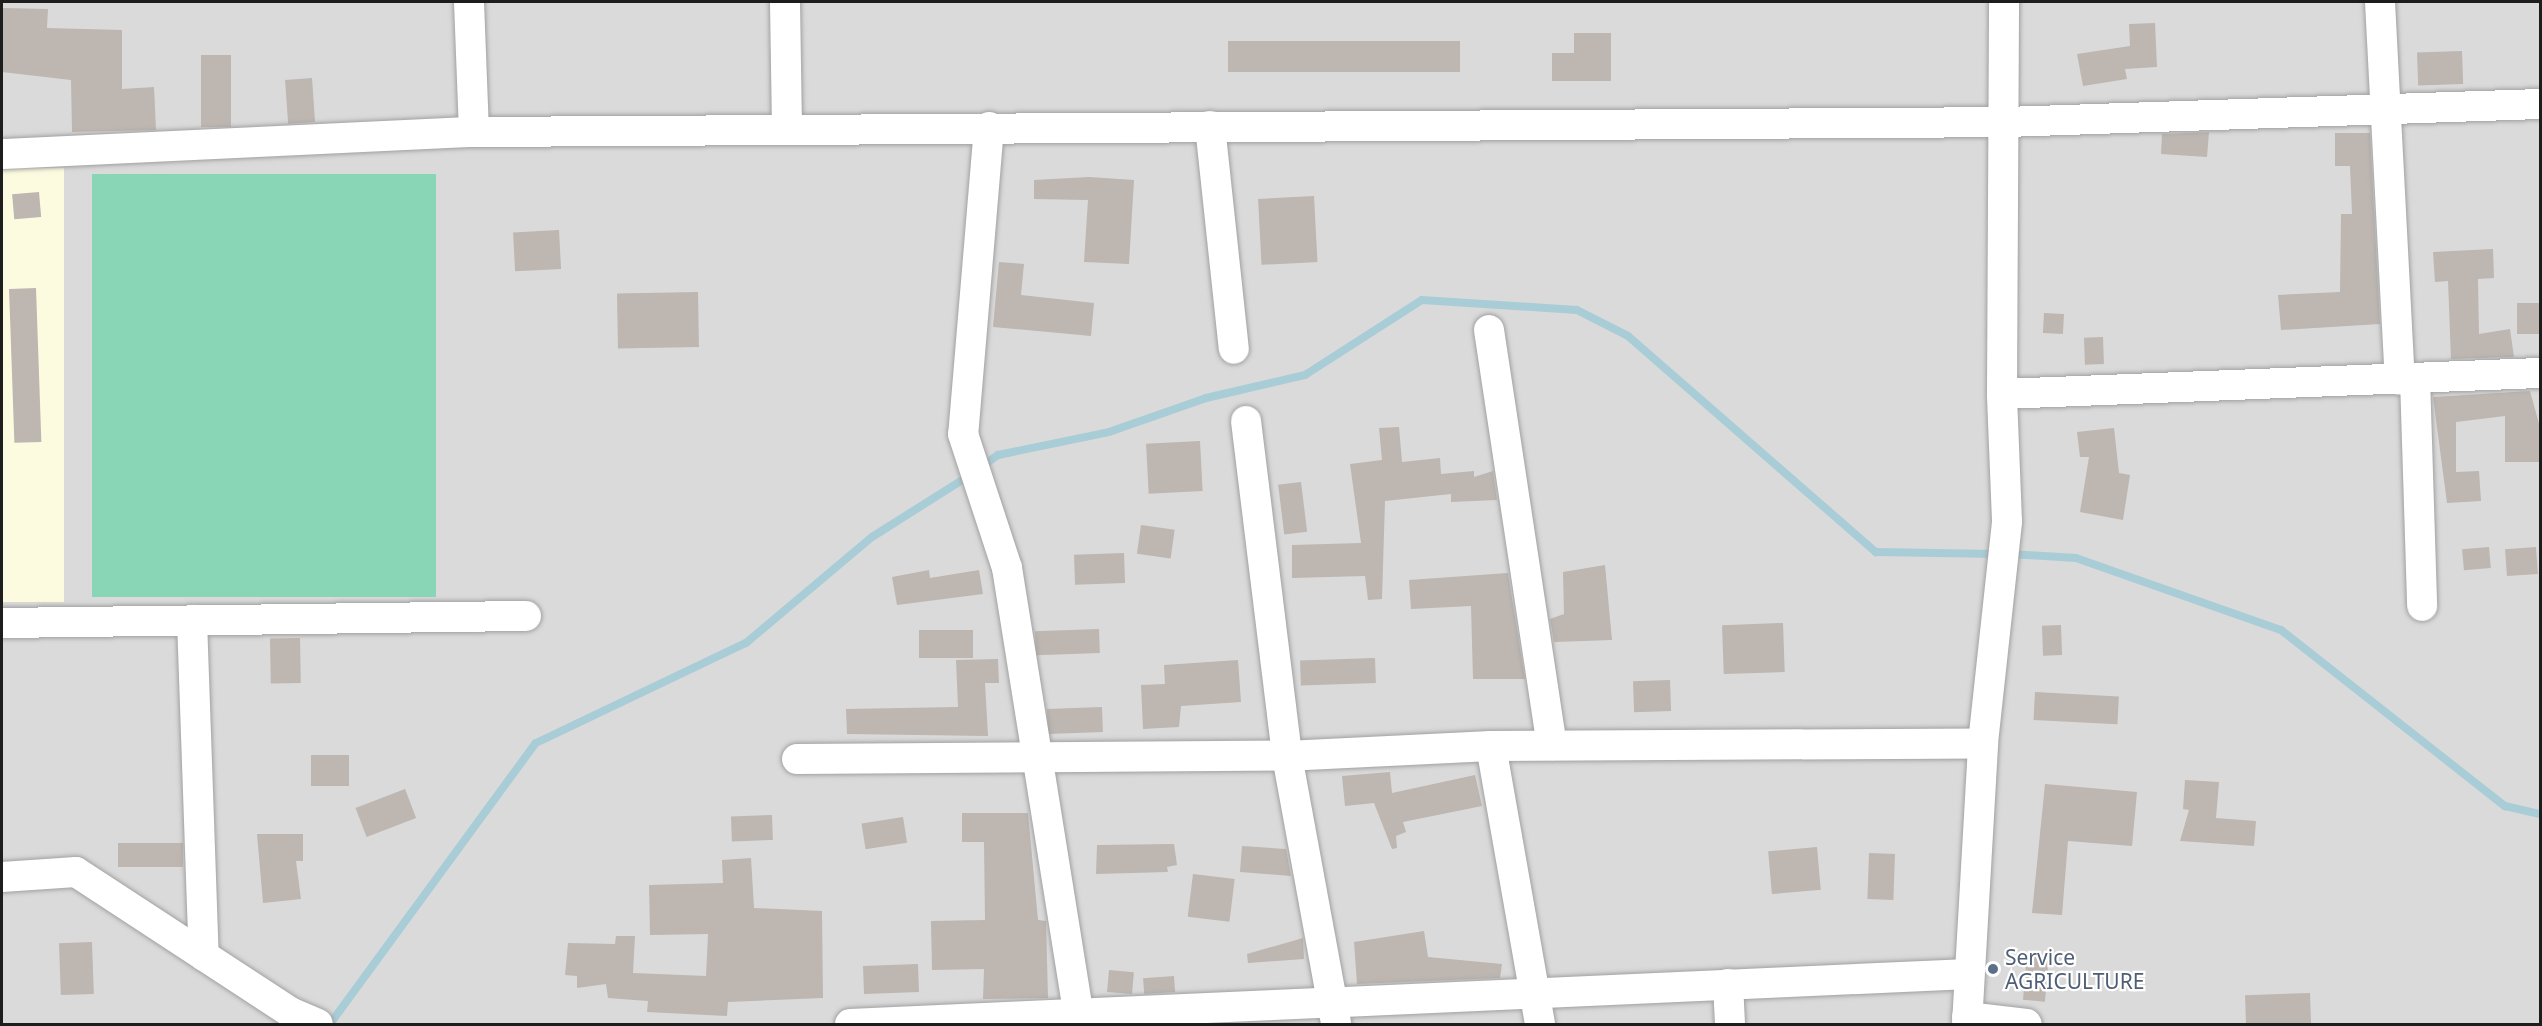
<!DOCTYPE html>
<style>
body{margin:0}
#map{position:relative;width:2542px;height:1026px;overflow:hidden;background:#edeae4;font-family:"Noto Sans",sans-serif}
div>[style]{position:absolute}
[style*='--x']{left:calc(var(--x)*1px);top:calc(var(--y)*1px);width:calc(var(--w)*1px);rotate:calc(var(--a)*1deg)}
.residential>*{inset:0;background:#dbdada;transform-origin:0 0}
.education>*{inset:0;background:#fcfbdf;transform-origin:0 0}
.pitch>*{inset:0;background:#89d6b7;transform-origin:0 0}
.stream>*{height:8px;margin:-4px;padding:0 4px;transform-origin:4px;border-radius:4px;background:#a8cdd7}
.building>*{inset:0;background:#bdb6b1;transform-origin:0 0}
.roads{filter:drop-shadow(0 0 2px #a1a1a1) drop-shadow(0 0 2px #a1a1a1)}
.street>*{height:30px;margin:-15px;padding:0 15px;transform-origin:15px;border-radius:15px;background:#fff}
.dots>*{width:16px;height:16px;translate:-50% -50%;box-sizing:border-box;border:3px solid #fff;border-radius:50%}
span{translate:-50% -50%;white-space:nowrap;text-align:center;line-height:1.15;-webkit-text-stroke:4.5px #fff;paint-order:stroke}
.service-label{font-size:21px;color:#4e5e75}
.left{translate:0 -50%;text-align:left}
.frame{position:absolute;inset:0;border:3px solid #1d1d1d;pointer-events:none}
</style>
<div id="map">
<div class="residential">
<i style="left:2px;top:2px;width:2538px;height:1022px"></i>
</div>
<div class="education">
<i style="left:2px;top:168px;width:62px;height:434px"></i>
</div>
<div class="pitch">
<i style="left:436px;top:174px;width:423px;height:344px;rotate:90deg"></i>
</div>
<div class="stream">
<i style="--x:980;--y:468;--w:22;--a:-36"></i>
<i style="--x:998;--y:455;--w:113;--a:-11.7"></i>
<i style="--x:1109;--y:432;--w:103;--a:-19.3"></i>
<i style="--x:1206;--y:398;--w:102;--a:-13.1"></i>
<i style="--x:1305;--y:375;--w:139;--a:-32.7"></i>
<i style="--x:1422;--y:300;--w:155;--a:3.7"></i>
<i style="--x:1577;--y:310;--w:57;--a:27"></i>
<i style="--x:1628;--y:336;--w:329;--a:41.1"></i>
<i style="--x:1876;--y:552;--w:122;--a:0.9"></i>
<i style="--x:2010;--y:554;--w:66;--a:3.5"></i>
<i style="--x:2076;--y:558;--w:217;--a:19.4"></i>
<i style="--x:2281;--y:630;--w:285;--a:38.2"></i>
<i style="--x:2505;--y:806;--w:36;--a:13"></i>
<i style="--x:330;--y:1024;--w:348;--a:-53.8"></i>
<i style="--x:536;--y:743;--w:233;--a:-25.5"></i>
<i style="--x:746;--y:643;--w:165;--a:-40.1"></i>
<i style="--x:872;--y:537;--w:116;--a:-32.3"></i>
</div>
<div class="building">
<i style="clip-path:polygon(2px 8px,48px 9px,47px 28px,122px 30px,122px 89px,154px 87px,156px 130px,72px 132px,71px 80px,2px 72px)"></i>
<i style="clip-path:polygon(2155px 23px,2157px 67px,2125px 69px,2127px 79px,2083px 86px,2077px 54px,2130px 46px,2129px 24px)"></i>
<i style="clip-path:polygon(1574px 33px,1611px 33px,1611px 81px,1552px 81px,1552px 53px,1574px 53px)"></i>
<i style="left:1228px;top:41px;width:232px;height:31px"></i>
<i style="left:2462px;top:51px;width:33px;height:45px;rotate:88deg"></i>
<i style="left:201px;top:55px;width:30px;height:72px"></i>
<i style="left:312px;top:78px;width:44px;height:27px;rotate:86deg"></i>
<i style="clip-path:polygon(2209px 132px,2207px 157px,2161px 154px,2162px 134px)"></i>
<i style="clip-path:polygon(2335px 133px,2370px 133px,2380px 324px,2281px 330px,2278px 295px,2340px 292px,2341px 214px,2352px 214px,2350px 166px,2335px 166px)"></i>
<i style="clip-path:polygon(1089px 177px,1134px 180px,1129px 264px,1084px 262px,1088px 200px,1034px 199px,1034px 180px)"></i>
<i style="left:39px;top:192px;width:25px;height:27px;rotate:85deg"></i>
<i style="left:1314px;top:196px;width:66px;height:56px;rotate:87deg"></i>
<i style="left:559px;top:230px;width:39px;height:46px;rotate:87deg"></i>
<i style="clip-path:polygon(2493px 249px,2494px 278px,2478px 279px,2479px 334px,2510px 329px,2514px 357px,2451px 359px,2448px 281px,2435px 282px,2433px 252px)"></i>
<i style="clip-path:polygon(999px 262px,1024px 264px,1021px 295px,1094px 303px,1091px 336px,993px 327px)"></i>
<i style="left:36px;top:288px;width:154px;height:27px;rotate:88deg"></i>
<i style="left:698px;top:292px;width:55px;height:81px;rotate:89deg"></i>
<i style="left:2541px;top:303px;width:31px;height:24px;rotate:90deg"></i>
<i style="left:2044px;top:313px;width:20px;height:20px;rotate:3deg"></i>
<i style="left:2103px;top:337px;width:27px;height:19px;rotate:88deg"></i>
<i style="clip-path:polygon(2530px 391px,2541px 431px,2541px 462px,2505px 462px,2505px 416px,2456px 422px,2456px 472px,2479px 471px,2481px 501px,2447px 503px,2433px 397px)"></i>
<i style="clip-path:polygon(1399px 427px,1402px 462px,1440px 458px,1441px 474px,1474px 471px,1474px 477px,1493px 471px,1497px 500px,1451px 502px,1451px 494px,1385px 501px,1382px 599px,1368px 600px,1365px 576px,1292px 578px,1292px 545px,1361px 543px,1350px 464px,1382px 460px,1379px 428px)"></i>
<i style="clip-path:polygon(2114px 428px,2119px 473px,2130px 475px,2123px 520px,2080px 512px,2089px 457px,2080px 457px,2077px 432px)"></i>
<i style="left:1200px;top:441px;width:50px;height:54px;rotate:87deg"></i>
<i style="left:1301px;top:482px;width:50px;height:23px;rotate:83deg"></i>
<i style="left:1141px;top:525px;width:34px;height:29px;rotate:8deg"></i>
<i style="left:2489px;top:547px;width:21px;height:27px;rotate:85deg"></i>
<i style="left:2536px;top:547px;width:27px;height:31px;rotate:86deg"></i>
<i style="left:1124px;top:553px;width:30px;height:50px;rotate:88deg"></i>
<i style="clip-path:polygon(1605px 565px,1612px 640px,1554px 642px,1550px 619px,1564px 614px,1563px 572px)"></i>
<i style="clip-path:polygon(929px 570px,930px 578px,979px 570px,983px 594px,897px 605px,892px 577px)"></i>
<i style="clip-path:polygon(1508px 573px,1525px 679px,1473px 679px,1471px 606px,1411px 609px,1409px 580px)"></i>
<i style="left:1783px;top:623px;width:49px;height:61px;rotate:88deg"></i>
<i style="left:2061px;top:625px;width:30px;height:19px;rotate:88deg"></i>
<i style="left:1099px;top:629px;width:24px;height:64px;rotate:88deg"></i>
<i style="left:919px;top:630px;width:54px;height:28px"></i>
<i style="left:300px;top:638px;width:45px;height:30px;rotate:89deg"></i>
<i style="left:1375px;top:658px;width:25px;height:75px;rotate:88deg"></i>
<i style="clip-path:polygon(998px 659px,999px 683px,985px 683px,988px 736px,847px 734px,846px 709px,958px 707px,956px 660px)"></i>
<i style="clip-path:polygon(1238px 660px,1241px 702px,1181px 706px,1179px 727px,1143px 729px,1141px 685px,1165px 684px,1164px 665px)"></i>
<i style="left:1670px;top:680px;width:31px;height:37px;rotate:88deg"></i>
<i style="left:2035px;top:692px;width:84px;height:28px;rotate:3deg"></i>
<i style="left:1102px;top:707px;width:25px;height:55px;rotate:88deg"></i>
<i style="left:311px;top:755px;width:38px;height:31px"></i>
<i style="clip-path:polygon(1390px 772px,1392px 793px,1475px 775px,1482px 806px,1403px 822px,1406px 832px,1396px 836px,1397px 848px,1392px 849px,1374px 803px,1345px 806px,1342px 776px)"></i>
<i style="clip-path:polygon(2185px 780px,2219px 782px,2216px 818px,2256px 821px,2254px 846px,2180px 841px,2189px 810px,2183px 809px)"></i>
<i style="clip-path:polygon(2045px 784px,2137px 792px,2132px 846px,2068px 841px,2062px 915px,2032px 913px)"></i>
<i style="left:405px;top:789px;width:31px;height:53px;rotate:69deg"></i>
<i style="clip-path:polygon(962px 813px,1028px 813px,1038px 920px,1046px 921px,1048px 998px,983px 999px,984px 969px,932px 970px,931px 921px,985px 920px,984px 842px,962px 842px)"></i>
<i style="left:772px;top:815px;width:25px;height:41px;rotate:88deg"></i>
<i style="left:903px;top:817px;width:26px;height:42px;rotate:81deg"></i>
<i style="clip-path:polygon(257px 834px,303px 834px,303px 861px,296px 861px,301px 899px,263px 903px)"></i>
<i style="left:118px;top:843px;width:65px;height:24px"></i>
<i style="clip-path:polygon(1174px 844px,1177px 865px,1167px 867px,1168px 872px,1096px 874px,1097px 845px)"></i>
<i style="clip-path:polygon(1242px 846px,1286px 849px,1291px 876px,1240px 872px)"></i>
<i style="left:1817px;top:847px;width:43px;height:49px;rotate:85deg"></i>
<i style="left:1869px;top:853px;width:26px;height:46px;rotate:2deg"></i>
<i style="clip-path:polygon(751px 858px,754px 908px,822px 911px,823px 998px,728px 1002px,727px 1016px,647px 1012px,648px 1001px,608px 998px,606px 984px,577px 988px,577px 976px,565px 975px,568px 943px,615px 944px,616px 936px,635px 936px,633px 973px,706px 976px,708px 934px,650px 935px,649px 885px,723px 883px,722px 860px)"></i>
<i style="left:1193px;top:874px;width:42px;height:43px;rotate:7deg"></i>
<i style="clip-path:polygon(1424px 931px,1428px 957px,1502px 964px,1500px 978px,1357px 984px,1354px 942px)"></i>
<i style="clip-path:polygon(1303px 938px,1304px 959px,1248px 963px,1247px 954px)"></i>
<i style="left:92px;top:942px;width:52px;height:33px;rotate:88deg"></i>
<i style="left:2027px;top:954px;width:22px;height:46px;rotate:5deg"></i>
<i style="left:918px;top:964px;width:28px;height:55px;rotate:88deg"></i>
<i style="left:1109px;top:970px;width:25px;height:22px;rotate:5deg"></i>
<i style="left:1174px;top:976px;width:16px;height:31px;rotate:86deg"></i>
<i style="left:2310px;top:993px;width:31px;height:65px;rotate:88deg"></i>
</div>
<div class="roads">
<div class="street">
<i style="--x:469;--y:2;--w:130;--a:87.8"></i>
<i style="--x:785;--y:2;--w:126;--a:89.1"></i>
<i style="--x:2380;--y:2;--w:378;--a:87"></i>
<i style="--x:1210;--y:126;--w:224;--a:83.9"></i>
<i style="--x:989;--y:127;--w:308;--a:94.8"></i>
<i style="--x:963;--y:434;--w:141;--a:71.8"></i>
<i style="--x:1007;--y:568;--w:462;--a:80.9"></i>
<i style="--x:2;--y:154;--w:473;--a:-2.7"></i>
<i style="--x:474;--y:132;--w:1532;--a:-0.37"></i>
<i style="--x:2006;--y:122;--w:534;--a:-1.93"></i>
<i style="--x:1489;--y:330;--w:420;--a:81.4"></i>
<i style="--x:2415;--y:378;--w:228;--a:88.2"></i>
<i style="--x:2002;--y:394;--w:538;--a:-2.24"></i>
<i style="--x:1246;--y:421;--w:337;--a:83"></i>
<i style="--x:1287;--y:756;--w:272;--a:79.6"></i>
<i style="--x:192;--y:620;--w:336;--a:88"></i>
<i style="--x:2;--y:623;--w:524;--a:-0.77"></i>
<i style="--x:1491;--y:746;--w:282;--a:80"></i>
<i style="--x:797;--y:759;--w:490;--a:-0.4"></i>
<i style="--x:1287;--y:756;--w:204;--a:-2.8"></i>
<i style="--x:1491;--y:746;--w:492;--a:-0.3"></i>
<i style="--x:2;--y:877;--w:74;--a:-3.9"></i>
<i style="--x:76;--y:872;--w:256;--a:33.2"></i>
<i style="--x:290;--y:1012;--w:30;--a:23"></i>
<i style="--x:1728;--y:984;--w:40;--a:87.1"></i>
<i style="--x:1967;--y:1017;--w:60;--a:6.7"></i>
<i style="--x:850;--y:1024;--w:1120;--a:-2.56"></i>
<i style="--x:1967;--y:1024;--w:281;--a:-86.7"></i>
<i style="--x:1983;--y:743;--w:223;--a:-83.8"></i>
<i style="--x:2007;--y:521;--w:127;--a:-92.3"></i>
<i style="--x:2002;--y:394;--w:392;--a:-89.7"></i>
</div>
</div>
<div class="dots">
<i style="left:1993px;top:969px;background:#5c6f8a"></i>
</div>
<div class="service-label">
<span class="left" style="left:2005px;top:969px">Service<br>AGRICULTURE</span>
</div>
<div class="frame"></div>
</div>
